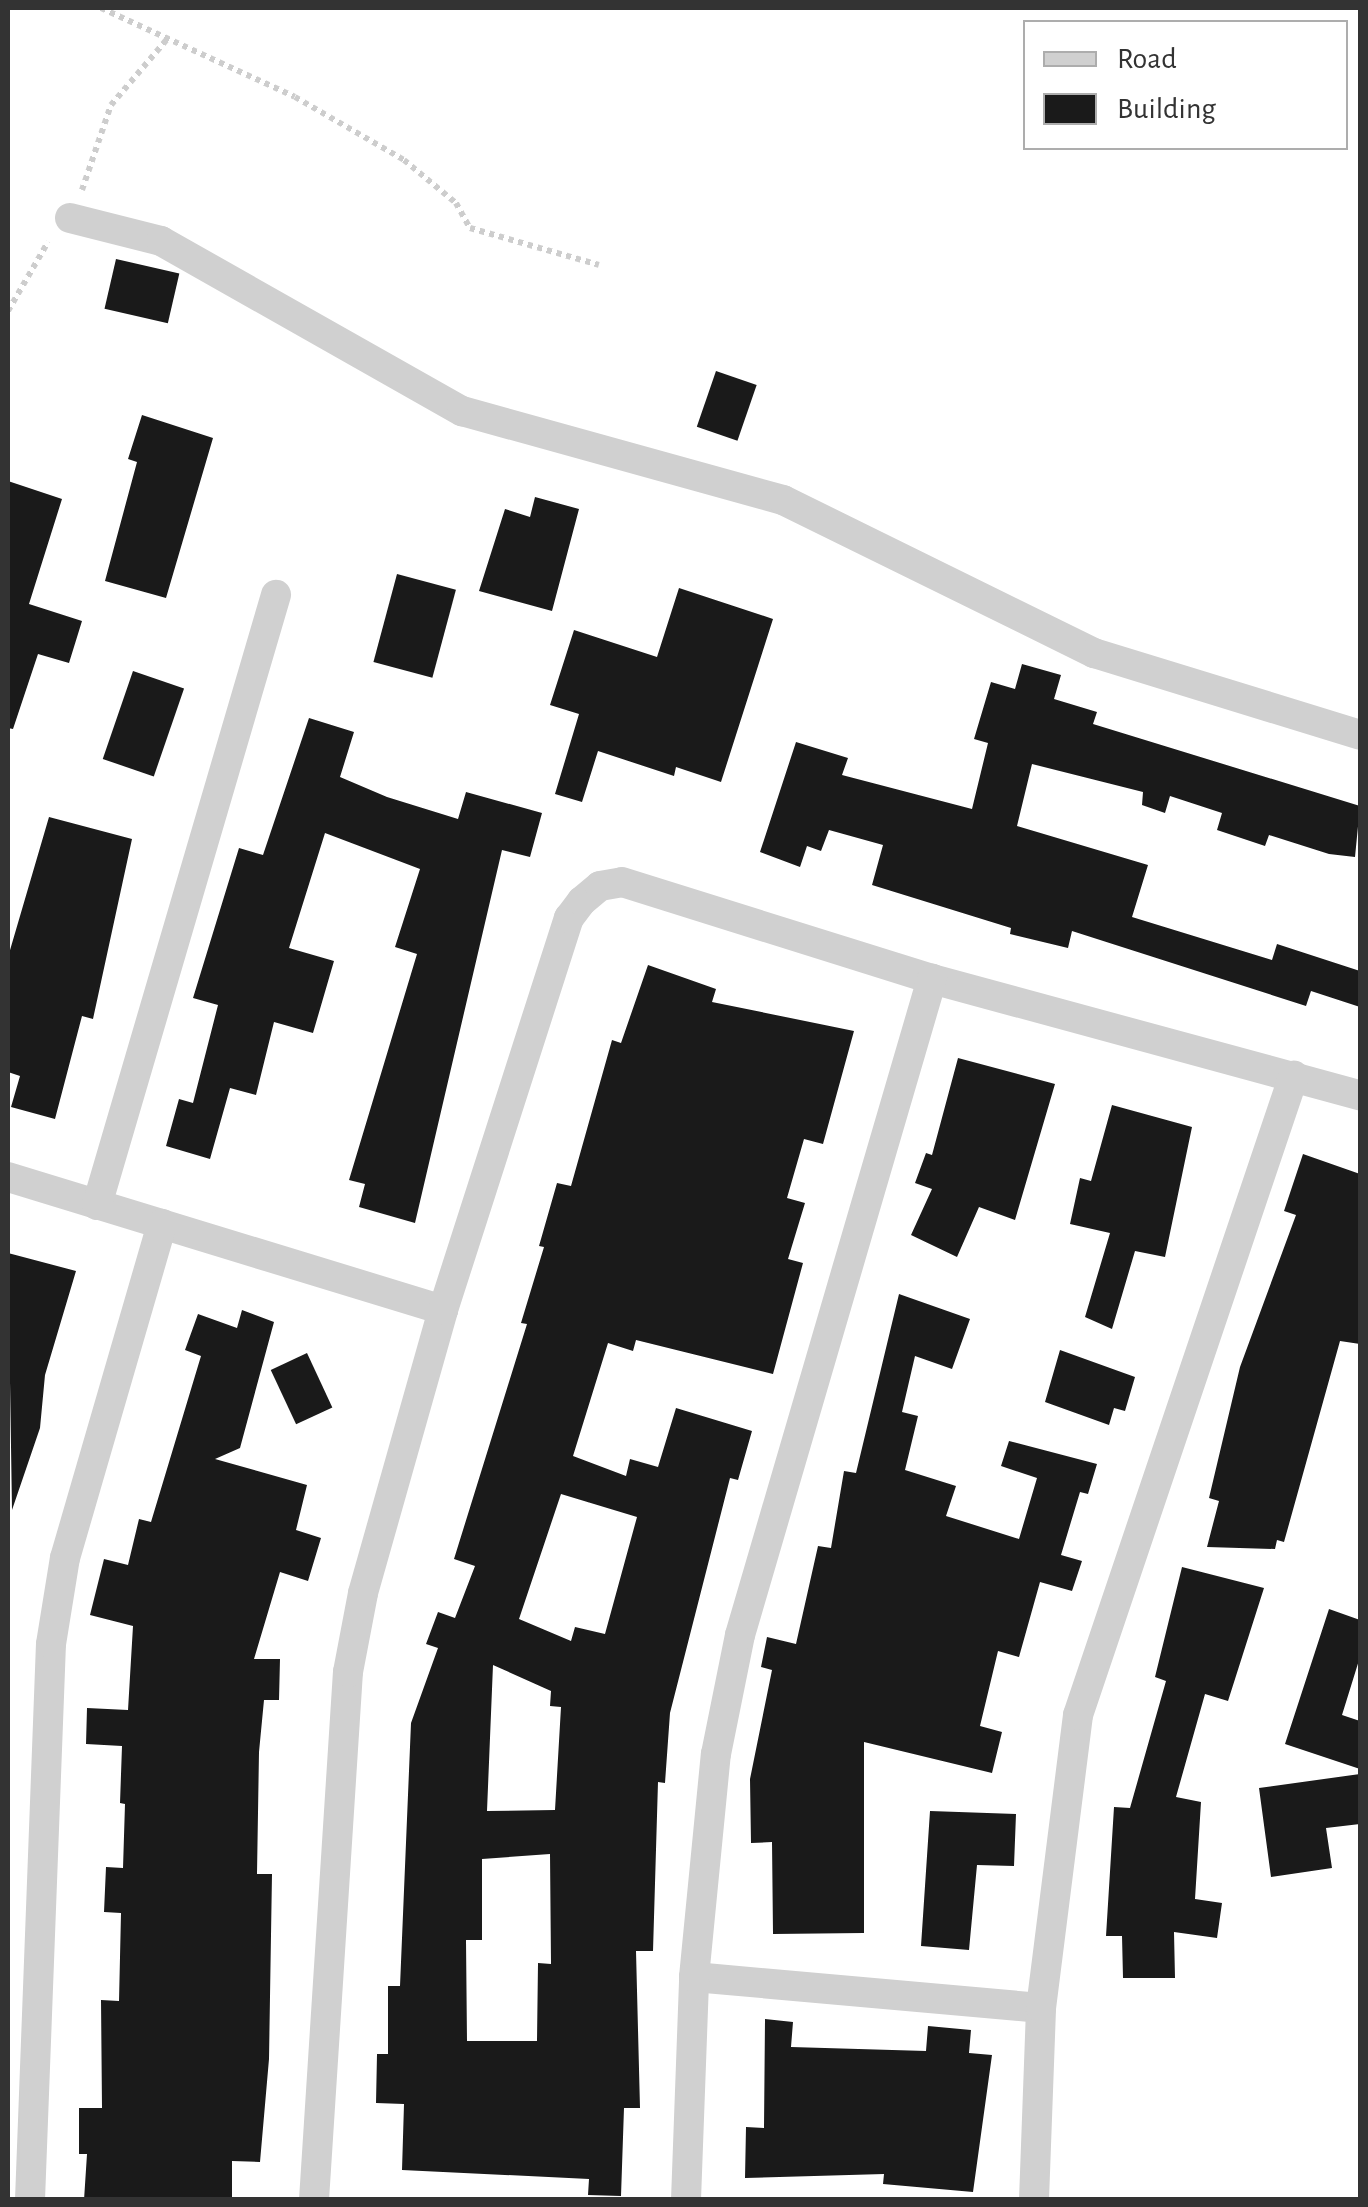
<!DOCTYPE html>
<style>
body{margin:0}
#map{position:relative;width:1368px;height:2207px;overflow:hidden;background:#fff;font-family:"Alegreya Sans",sans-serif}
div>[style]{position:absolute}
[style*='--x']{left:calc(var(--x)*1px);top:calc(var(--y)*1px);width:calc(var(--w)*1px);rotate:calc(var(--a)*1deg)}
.building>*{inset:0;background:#1a1a1a;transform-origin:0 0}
.path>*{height:6px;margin-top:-3px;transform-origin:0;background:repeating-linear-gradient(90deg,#cdcdcd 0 5px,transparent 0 10px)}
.street>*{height:30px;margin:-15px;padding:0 15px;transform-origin:15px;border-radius:15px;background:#d0d0d0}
span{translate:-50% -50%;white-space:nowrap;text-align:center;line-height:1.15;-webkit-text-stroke:10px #fff;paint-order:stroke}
.frame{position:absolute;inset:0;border:10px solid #333;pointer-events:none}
.legend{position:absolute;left:1023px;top:20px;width:325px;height:130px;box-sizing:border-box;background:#fff;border:2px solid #adadad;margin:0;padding:12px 18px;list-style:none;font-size:30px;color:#333}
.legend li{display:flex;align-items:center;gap:20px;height:50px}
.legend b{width:50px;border:2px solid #adadad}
</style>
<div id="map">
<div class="building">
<i style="left:116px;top:259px;width:65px;height:51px;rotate:13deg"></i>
<i style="left:716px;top:371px;width:43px;height:59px;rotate:19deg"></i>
<i style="clip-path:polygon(142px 415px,213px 438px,166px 598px,105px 581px,137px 462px,128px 459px)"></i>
<i style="clip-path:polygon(8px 481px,62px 499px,29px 604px,82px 621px,69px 663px,38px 654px,13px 729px,8px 728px)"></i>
<i style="clip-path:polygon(535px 497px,579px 509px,552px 611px,479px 591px,505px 509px,530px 517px)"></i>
<i style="left:397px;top:574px;width:61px;height:91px;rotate:15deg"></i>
<i style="clip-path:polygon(679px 588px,773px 619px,721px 782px,676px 767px,674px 776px,598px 751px,582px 802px,555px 794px,579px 714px,550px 705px,574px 630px,657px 657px)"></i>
<i style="clip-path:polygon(1022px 664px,1061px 675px,1054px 699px,1097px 712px,1093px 724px,1360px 806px,1355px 857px,1329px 854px,1269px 835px,1265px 846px,1217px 830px,1222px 813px,1170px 796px,1165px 813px,1142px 805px,1143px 792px,1032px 764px,1017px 826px,1148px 865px,1132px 917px,1272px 960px,1277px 944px,1360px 971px,1360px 1007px,1311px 991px,1306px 1006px,1072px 931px,1068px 948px,1010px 934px,1011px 928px,872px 885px,883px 845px,829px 830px,821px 851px,807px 846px,800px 867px,760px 852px,796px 742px,848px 758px,842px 775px,972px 809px,988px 743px,974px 739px,991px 682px,1015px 689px)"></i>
<i style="left:133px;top:671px;width:54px;height:93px;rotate:19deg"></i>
<i style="clip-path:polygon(309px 718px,354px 732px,340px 777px,387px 797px,458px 819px,466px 792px,542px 813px,530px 857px,502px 850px,415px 1223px,359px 1207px,365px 1184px,349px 1180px,417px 954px,395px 947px,420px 869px,325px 833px,289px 948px,334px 961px,313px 1033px,274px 1022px,256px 1095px,230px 1088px,210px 1159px,166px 1146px,179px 1099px,193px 1103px,218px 1005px,193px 998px,239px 848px,263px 855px)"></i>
<i style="clip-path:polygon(49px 817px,132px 839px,93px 1019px,82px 1016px,55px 1119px,11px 1107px,20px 1076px,8px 1072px,8px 957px)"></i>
<i style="clip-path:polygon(evenodd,648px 965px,716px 989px,712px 1002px,854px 1031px,823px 1144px,804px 1139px,787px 1198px,805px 1203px,788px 1259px,803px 1263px,773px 1374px,636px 1340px,633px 1351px,608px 1343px,573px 1456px,626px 1476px,630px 1459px,658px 1467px,676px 1408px,752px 1431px,738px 1480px,730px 1478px,670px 1713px,665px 1783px,658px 1782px,653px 1951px,636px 1951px,640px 2108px,624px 2108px,621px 2196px,588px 2195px,589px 2179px,402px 2170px,404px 2104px,376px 2103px,377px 2054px,388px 2054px,388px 1986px,400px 1986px,411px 1723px,438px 1648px,426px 1644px,438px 1612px,455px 1618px,475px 1566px,454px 1559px,527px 1324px,521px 1323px,544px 1247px,539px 1246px,557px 1183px,571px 1186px,612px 1040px,621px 1043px,648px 965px,561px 1494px,637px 1517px,605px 1634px,575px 1627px,571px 1641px,519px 1619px,561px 1494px,648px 965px,493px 1665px,551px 1691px,550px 1706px,561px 1707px,555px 1810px,487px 1811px,493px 1665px,648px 965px,550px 1854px,551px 1964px,538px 1963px,537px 2041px,467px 2041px,466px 1940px,482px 1940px,482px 1859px,550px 1854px)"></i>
<i style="clip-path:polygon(958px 1058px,1055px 1084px,1015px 1220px,979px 1207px,957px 1257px,911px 1235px,932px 1189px,915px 1183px,926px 1153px,932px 1155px)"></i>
<i style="clip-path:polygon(1112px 1105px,1192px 1127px,1165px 1257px,1135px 1251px,1112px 1329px,1085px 1317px,1110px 1233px,1070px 1224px,1080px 1178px,1091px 1181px)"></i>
<i style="clip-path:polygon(1303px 1154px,1360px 1174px,1360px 1344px,1340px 1341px,1284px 1542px,1277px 1540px,1275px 1549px,1207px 1547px,1219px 1501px,1209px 1498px,1240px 1367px,1296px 1215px,1284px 1211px)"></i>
<i style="clip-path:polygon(8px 1253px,76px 1271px,45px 1375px,40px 1428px,12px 1510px)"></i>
<i style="clip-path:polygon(899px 1294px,970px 1319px,952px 1369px,915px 1356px,902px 1412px,918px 1416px,905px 1470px,956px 1486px,946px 1516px,1019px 1539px,1037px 1478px,1001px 1466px,1009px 1441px,1097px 1464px,1088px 1494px,1080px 1492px,1061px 1555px,1082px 1561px,1072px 1591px,1040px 1582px,1019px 1657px,998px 1651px,980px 1726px,1002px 1732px,992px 1773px,864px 1742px,864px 1933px,773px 1934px,772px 1842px,751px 1843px,750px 1779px,772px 1670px,761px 1667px,767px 1637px,796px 1644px,818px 1546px,831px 1548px,844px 1471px,856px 1473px)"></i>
<i style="clip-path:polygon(242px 1310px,274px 1322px,240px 1448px,215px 1459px,307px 1485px,296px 1530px,321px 1538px,308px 1581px,280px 1572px,254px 1659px,280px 1659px,279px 1700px,264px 1700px,259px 1752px,257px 1874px,272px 1874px,269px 2059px,260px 2162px,232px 2161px,232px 2200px,84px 2200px,87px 2154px,79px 2154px,79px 2108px,102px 2108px,101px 2000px,119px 2001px,121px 1913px,104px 1912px,106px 1867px,123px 1868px,125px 1804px,120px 1803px,122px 1746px,86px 1744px,87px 1708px,128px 1710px,133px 1626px,90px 1615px,104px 1559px,128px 1565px,139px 1519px,151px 1522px,201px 1356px,185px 1350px,198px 1314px,237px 1328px)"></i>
<i style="clip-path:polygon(1060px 1350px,1135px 1377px,1125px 1411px,1114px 1408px,1109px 1425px,1045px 1402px)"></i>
<i style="left:307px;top:1353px;width:60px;height:40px;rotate:65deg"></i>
<i style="clip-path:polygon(1182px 1567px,1264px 1588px,1228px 1701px,1205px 1694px,1176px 1797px,1201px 1802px,1195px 1899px,1222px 1903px,1217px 1938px,1174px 1932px,1175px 1978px,1123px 1978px,1122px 1936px,1106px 1936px,1114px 1807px,1130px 1808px,1166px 1681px,1155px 1677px)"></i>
<i style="clip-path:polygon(1329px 1609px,1360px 1620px,1360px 1657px,1342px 1715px,1360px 1721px,1360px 1769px,1285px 1744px)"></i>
<i style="clip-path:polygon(1360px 1774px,1360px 1824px,1326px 1828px,1332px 1868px,1271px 1877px,1259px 1788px)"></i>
<i style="clip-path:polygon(930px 1811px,1016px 1814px,1014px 1866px,977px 1865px,969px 1950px,921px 1946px)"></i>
<i style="clip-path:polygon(765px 2019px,793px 2022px,791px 2047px,926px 2051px,928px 2026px,971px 2030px,969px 2053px,992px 2055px,973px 2192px,883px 2184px,884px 2174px,745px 2178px,746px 2127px,764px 2128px)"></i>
</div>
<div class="path">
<i style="--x:101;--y:8;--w:213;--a:24.6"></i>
<i style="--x:295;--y:97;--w:126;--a:30"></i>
<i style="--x:404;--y:160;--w:67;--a:39.6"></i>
<i style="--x:456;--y:203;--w:29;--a:61"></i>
<i style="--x:470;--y:228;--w:134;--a:16"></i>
<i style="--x:82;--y:190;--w:90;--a:-71.2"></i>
<i style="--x:111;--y:105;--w:88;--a:-49.6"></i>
<i style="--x:8;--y:311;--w:80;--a:-59.9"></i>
</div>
<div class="street">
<i style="--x:70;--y:218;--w:94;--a:14.2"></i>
<i style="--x:161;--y:241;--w:346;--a:29.5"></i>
<i style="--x:462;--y:411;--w:333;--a:15.5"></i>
<i style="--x:783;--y:500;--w:347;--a:26.2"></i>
<i style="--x:1094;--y:653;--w:278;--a:17.1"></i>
<i style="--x:8;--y:1177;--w:455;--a:17"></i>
<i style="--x:97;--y:1205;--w:636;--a:-73.65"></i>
<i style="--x:694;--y:1977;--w:348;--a:5.1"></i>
<i style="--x:30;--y:2200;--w:556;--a:-87.84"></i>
<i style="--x:51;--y:1644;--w:87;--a:-80.8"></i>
<i style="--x:65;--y:1558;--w:348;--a:-73.8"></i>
<i style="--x:314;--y:2200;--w:529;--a:-86.32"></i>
<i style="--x:348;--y:1672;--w:80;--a:-79.2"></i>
<i style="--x:363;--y:1593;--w:294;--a:-74.2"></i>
<i style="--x:443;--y:1310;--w:412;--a:-72.2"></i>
<i style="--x:569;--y:918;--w:21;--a:-53"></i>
<i style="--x:582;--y:901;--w:23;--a:-40"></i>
<i style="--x:600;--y:886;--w:22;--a:-10"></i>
<i style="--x:622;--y:882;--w:325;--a:17.4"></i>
<i style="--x:932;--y:979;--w:443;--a:15.2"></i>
<i style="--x:686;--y:2200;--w:223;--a:-87.9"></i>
<i style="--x:694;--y:1977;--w:224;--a:-84.4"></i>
<i style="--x:716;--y:1754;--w:121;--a:-78.6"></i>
<i style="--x:740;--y:1635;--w:684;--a:-73.69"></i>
<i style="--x:1034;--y:2200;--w:192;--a:-87.9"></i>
<i style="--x:1041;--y:2008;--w:295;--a:-82.8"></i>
<i style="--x:1078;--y:1715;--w:675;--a:-71.35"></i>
</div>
<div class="frame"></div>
<ul class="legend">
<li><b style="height:12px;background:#d0d0d0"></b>Road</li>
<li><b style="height:28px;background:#1a1a1a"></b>Building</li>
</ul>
</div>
